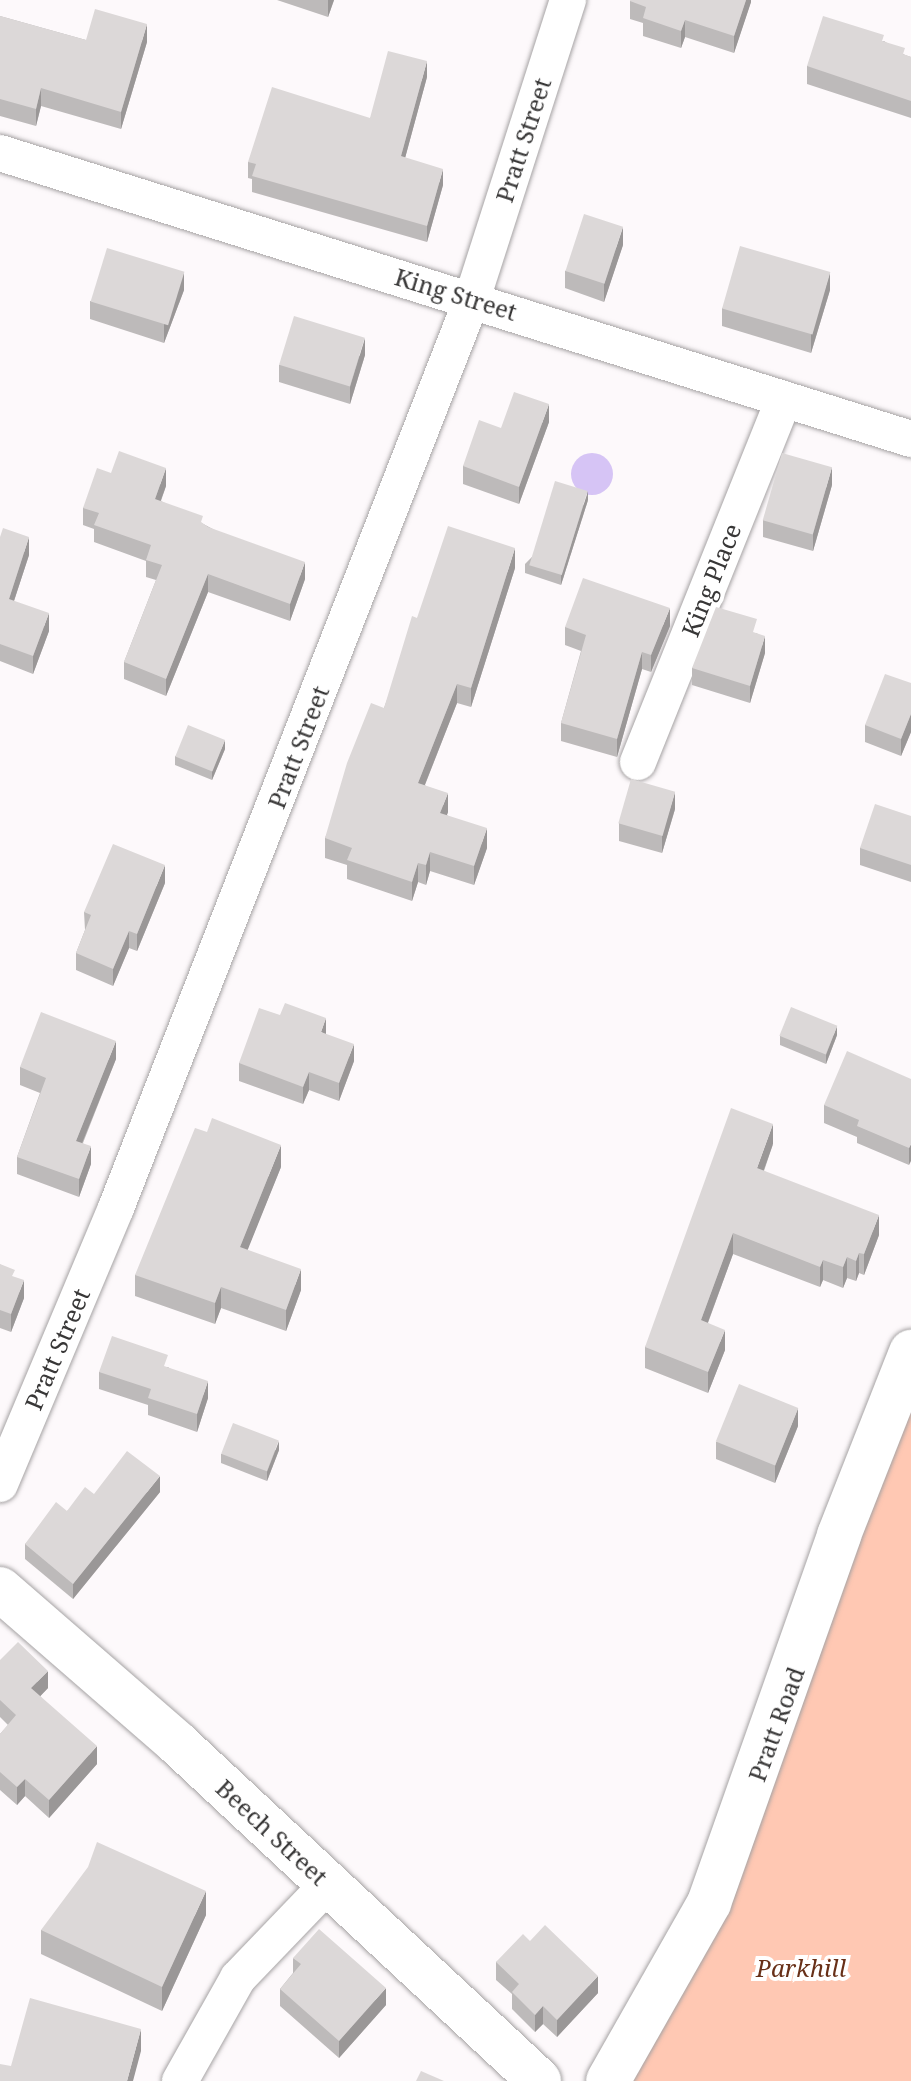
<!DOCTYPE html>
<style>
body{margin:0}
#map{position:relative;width:911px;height:2081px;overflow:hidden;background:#fdf9fb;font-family:"Noto Serif",serif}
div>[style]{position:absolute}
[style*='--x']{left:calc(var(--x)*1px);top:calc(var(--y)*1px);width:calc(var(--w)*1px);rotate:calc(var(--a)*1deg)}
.green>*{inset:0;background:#ffc8b3}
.water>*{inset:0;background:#d6c4f5}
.round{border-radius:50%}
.roads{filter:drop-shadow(0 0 2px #a6a3a4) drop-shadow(0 0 2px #a6a3a4)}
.minor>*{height:36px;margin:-18px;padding:0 18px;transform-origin:18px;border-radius:18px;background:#fff}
.tertiary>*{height:44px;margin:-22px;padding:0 22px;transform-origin:22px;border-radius:22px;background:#fff}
.wall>*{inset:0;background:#bdbaba}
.shaded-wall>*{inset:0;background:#9a9797}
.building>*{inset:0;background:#dcd8d8;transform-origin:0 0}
span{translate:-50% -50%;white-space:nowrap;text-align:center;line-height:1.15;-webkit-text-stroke:8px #fff;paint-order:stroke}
.street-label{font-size:24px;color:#383737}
.park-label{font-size:24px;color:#683018;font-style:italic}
</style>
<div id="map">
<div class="green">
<i style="clip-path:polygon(911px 1352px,911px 2081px,608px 2081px,657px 2002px)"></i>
</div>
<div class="water">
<i class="round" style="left:571px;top:453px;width:42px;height:42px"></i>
</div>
<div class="roads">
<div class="minor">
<i style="--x:0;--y:153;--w:955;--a:17.43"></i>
<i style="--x:638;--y:762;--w:391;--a:-68.1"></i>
<i style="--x:0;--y:1484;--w:299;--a:-67.2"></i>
<i style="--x:116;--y:1208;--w:976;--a:-68.61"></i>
<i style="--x:472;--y:299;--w:314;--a:-72.2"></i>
<i style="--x:180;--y:2081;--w:118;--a:-60.6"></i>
<i style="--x:238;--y:1978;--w:130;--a:-46.2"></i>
</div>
<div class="tertiary">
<i style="--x:0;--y:1589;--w:235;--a:41"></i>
<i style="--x:177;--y:1743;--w:495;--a:43"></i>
<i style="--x:608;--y:2081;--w:205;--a:-60.4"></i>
<i style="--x:709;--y:1903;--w:390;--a:-70.5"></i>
<i style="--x:839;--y:1535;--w:197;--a:-68.5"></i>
</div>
</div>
<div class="wall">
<i style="clip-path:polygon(277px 0,334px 0,328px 17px)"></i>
<i style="clip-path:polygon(630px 0,751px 0,751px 2px,734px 53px,685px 37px,681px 48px,643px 36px,643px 23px,630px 19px)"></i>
<i style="clip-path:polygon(0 16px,86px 40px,147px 42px,121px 129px,41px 106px,36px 126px,0 116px)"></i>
<i style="clip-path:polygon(884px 41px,905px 55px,911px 57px,911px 118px,807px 84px,807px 66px)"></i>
<i style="clip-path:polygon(427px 77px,405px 158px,443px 185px,427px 242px,252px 192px,252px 179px,248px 178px,248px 162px,370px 118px)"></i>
<i style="clip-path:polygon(623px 245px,604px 302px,565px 288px,565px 271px)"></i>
<i style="clip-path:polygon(184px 290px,164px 343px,90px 319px,90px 301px)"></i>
<i style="clip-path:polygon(830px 290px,811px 353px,722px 326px,722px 308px)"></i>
<i style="clip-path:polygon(365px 355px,350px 404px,279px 382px,279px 365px)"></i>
<i style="clip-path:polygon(549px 422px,519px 504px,463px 484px,463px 466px,501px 428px)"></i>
<i style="clip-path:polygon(111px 473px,166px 486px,161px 501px,305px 579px,290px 621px,208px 592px,166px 696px,124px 679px,124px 662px,156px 580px,146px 577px,146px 561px,94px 542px,94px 529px,83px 525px,83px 508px)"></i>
<i style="clip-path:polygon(832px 485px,813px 551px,763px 537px,763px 520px)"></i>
<i style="clip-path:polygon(588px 500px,561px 585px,525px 573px,525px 564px)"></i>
<i style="clip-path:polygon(0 537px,29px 555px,14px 601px,49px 631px,33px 674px,0 661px)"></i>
<i style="clip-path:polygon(515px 568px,471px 707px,457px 703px,425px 785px,448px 812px,447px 815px,487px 848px,474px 885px,430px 871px,426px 885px,418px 882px,412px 901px,347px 879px,347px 865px,325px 858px,325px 838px,384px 708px,417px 618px)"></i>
<i style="clip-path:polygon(670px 626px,651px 672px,642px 669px,617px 757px,561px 741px,561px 723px,581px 651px,565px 645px,565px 627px)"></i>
<i style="clip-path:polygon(757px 633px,765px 653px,750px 703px,692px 685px,692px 668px)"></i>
<i style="clip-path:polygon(911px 683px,911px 732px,901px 756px,865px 742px,865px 725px)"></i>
<i style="clip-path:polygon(225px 749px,212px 780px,175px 765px,175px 756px)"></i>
<i style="clip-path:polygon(675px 809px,662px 853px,619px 841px,619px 823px)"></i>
<i style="clip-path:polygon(911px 816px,911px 882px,860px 865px,860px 848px)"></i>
<i style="clip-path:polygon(165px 883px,137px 951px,129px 948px,113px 986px,76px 970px,76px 953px,85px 930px,84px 912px)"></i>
<i style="clip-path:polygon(326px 1034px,354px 1061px,339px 1101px,309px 1090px,303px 1104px,239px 1081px,239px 1063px)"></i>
<i style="clip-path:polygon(837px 1035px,826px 1064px,780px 1045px,780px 1036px)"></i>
<i style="clip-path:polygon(116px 1059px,83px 1143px,91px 1164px,79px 1197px,17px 1174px,17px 1157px,40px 1093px,20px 1085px,20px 1067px)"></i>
<i style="clip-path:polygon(911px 1079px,909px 1165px,857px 1143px,857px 1137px,824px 1123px,824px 1105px)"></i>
<i style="clip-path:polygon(773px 1144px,764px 1171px,879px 1235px,864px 1275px,859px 1273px,856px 1281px,847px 1278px,843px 1288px,823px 1280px,820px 1287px,733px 1254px,708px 1323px,725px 1350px,708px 1393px,645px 1368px,645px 1347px)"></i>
<i style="clip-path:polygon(281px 1167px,247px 1250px,301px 1290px,286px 1331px,221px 1308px,215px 1324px,135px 1296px,135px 1275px)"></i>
<i style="clip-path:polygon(0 1264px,24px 1298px,11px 1332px,0 1328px)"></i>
<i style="clip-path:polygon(168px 1367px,208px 1398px,197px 1432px,148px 1415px,148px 1405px,99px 1389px,99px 1372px)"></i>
<i style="clip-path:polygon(798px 1426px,775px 1483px,716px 1459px,716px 1442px)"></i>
<i style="clip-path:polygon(279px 1450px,267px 1481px,221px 1463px,221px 1454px)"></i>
<i style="clip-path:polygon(160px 1492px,73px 1599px,25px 1559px,25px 1544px,67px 1511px,94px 1494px)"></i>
<i style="clip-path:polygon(0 1660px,48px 1688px,40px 1696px,97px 1764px,49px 1818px,25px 1796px,17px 1805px,0 1790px,0 1734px,8px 1725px,0 1717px)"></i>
<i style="clip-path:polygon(206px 1915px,162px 2011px,41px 1954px,41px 1930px)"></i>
<i style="clip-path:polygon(530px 1941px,598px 1993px,557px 2037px,543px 2024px,535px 2032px,512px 2009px,512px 1994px,496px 1980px,496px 1962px)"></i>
<i style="clip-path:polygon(293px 1958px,386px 2005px,339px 2058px,280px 2006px,280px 1989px,293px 1973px)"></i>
</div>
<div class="shaded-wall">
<i style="clip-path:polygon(328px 0,334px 0,328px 17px)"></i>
<i style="clip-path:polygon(746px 0,751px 0,751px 2px,734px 53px,734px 36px)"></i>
<i style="clip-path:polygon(685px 20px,685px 37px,681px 48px,681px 31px)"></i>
<i style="clip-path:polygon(147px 24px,147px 42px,121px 129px,121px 112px)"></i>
<i style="clip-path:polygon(427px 61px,427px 77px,401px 173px,401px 156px)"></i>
<i style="clip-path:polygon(41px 88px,41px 106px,36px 126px,36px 109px)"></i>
<i style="clip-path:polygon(443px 169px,443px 185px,427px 242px,427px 226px)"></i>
<i style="clip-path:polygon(623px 227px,623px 245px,604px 302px,604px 284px)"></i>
<i style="clip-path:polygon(184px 272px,184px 290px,164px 343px,164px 325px)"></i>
<i style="clip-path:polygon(830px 272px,830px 290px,811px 353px,811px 335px)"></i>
<i style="clip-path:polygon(365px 338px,365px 355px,350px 404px,350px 387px)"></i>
<i style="clip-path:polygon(549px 404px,549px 422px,519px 504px,519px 487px)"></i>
<i style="clip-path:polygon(832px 467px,832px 485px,813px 551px,813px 534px)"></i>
<i style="clip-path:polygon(166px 468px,166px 486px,155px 516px,155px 499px)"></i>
<i style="clip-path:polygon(588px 491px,588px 500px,561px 585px,561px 576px)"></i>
<i style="clip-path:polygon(29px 537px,29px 555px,9px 616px,9px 599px)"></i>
<i style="clip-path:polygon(515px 548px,515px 568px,471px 707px,471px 688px)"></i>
<i style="clip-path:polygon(305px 562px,305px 579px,290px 621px,290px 604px)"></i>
<i style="clip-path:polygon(208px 574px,208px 592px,166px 696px,166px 679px)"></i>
<i style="clip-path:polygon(670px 608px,670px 626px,651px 672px,651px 655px)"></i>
<i style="clip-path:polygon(49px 613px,49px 631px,33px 674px,33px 656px)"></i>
<i style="clip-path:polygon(765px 636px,765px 653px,750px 703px,750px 686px)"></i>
<i style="clip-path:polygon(642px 652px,642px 669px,617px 757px,617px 739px)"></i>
<i style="clip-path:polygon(457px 684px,457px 703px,418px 802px,418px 783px)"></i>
<i style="clip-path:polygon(911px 714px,911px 732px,901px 756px,901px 739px)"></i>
<i style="clip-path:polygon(225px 740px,225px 749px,212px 780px,212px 771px)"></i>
<i style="clip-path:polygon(675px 792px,675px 809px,662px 853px,662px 835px)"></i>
<i style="clip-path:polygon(448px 793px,448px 812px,440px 832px,440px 813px)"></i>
<i style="clip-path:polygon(487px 828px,487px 848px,474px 885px,474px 866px)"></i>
<i style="clip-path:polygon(430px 852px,430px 871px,426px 885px,426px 865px)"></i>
<i style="clip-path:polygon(418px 863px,418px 882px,412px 901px,412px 882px)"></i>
<i style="clip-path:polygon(165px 865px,165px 883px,137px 951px,137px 934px)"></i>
<i style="clip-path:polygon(129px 931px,129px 948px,113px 986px,113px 969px)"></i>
<i style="clip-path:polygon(326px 1018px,326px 1035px,321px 1032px)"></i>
<i style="clip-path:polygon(837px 1026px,837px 1035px,826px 1064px,826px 1055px)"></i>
<i style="clip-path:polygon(116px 1041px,116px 1059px,76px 1158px,76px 1141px)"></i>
<i style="clip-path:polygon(354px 1044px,354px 1061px,339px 1101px,339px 1083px)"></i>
<i style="clip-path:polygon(309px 1072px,309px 1090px,303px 1104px,303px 1087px)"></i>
<i style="clip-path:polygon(773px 1124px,773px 1144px,757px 1189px,757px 1168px)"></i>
<i style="clip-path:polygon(911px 1144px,911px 1161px,909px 1165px,909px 1148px)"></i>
<i style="clip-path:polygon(281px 1145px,281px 1167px,240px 1269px,240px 1247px)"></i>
<i style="clip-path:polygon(91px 1146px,91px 1164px,79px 1197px,79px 1179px)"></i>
<i style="clip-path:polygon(879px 1215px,879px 1235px,864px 1275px,864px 1254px)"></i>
<i style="clip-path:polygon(733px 1233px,733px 1254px,701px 1341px,701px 1320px)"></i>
<i style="clip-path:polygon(859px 1253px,859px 1273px,856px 1281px,856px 1261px)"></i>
<i style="clip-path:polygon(847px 1257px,847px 1278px,843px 1288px,843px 1267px)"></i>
<i style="clip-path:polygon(823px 1260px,823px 1280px,820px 1287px,820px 1267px)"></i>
<i style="clip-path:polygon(301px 1269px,301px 1290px,286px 1331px,286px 1310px)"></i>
<i style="clip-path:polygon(24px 1280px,24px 1298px,11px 1332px,11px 1314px)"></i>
<i style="clip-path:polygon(221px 1287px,221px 1308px,215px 1324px,215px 1303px)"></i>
<i style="clip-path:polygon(725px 1330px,725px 1350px,708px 1393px,708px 1372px)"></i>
<i style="clip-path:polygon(208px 1381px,208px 1398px,197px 1432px,197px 1414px)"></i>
<i style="clip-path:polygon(798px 1408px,798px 1426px,775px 1483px,775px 1466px)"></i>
<i style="clip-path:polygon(279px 1441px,279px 1450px,267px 1481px,267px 1472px)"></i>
<i style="clip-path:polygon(160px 1476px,160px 1492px,73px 1599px,73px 1584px)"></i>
<i style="clip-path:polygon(48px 1671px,48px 1688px,31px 1706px,31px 1688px)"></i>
<i style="clip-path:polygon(97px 1746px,97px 1764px,49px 1818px,49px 1800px)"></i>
<i style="clip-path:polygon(25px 1779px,25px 1796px,17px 1805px,17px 1787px)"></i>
<i style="clip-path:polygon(206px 1891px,206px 1915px,162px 2011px,162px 1987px)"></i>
<i style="clip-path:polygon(598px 1976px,598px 1993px,557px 2037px,557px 2020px)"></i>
<i style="clip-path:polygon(386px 1988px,386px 2005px,339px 2058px,339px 2041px)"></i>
<i style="clip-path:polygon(543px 2006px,543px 2024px,535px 2032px,535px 2015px)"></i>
<i style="clip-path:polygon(141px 2029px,141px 2051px,133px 2081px,127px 2081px)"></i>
</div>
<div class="building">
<i style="clip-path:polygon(630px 0,746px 0,734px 36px,685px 20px,681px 31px,643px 18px,646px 7px,630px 1px)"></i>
<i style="clip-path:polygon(95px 9px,147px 24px,121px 112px,41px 88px,36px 109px,0 99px,0 16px,86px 40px)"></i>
<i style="clip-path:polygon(823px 16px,884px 35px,882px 41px,905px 48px,903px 54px,911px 57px,911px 101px,807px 66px)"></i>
<i style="clip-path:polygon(388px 51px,427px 61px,401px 156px,443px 169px,427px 226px,252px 176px,256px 164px,248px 162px,272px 87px,370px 118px)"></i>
<i style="left:584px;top:214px;width:41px;height:60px;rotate:18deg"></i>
<i style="left:740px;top:246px;width:94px;height:65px;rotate:16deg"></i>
<i style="left:107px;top:248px;width:81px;height:56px;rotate:17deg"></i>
<i style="left:294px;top:316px;width:74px;height:51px;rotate:17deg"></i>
<i style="clip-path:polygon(514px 392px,549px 404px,519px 487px,463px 466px,479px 420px,501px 428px)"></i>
<i style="clip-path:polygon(119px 451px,166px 468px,155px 499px,203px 516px,201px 522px,208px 527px,305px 562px,290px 604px,208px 574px,166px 679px,124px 662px,162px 565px,146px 560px,151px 545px,94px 525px,99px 513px,83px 508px,97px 468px,111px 473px)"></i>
<i style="left:782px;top:453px;width:52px;height:70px;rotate:16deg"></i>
<i style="left:555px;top:481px;width:34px;height:88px;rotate:17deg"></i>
<i style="clip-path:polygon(448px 526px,515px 548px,471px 688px,457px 684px,418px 783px,448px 793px,440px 813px,487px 828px,474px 866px,430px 852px,426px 865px,418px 863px,412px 882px,347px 860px,352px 848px,325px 838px,347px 763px,371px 703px,384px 708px,412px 616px,417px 618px)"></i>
<i style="clip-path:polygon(3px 528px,29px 537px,9px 599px,49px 613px,33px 656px,0 644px,0 537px)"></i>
<i style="clip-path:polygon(583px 578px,670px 608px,651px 655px,642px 652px,617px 739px,561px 723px,586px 635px,565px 627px)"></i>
<i style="clip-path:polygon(716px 607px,757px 619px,753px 632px,765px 636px,750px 686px,692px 668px)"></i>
<i style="clip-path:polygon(885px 674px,911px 683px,911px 714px,901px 739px,865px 725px)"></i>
<i style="left:188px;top:725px;width:40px;height:34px;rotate:22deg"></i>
<i style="left:631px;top:779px;width:46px;height:46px;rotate:16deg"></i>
<i style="clip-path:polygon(875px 804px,911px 816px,911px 865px,860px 848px)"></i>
<i style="clip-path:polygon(113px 844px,165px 865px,137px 934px,129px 931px,113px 969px,76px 953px,91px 915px,84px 912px)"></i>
<i style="clip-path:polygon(285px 1003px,326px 1018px,321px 1032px,354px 1044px,339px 1083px,309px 1072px,303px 1087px,239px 1063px,259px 1008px,280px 1015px)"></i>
<i style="left:791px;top:1007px;width:50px;height:31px;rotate:22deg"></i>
<i style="clip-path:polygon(41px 1012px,116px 1041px,76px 1141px,91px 1146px,79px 1179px,17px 1157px,46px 1078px,20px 1067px)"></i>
<i style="clip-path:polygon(847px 1051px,911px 1079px,911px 1144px,909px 1148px,857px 1126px,859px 1120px,824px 1105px)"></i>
<i style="clip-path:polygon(731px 1108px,773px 1124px,757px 1168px,879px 1215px,864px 1254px,859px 1253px,856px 1261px,847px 1257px,843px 1267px,823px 1260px,820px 1267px,733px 1233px,701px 1320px,725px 1330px,708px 1372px,645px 1347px)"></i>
<i style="clip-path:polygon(212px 1118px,281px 1145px,240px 1247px,301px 1269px,286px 1310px,221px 1287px,215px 1303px,135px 1275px,195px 1128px,207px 1132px)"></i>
<i style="clip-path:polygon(0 1264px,15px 1270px,12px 1276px,24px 1280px,11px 1314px,0 1310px)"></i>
<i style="clip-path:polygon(112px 1336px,168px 1355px,164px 1366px,208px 1381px,197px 1414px,148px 1398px,151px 1389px,99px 1372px)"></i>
<i style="left:739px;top:1384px;width:64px;height:62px;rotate:22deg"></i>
<i style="left:233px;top:1423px;width:49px;height:33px;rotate:21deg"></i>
<i style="clip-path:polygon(127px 1451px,160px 1476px,73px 1584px,25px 1544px,56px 1502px,67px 1511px,85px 1487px,94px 1494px)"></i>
<i style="clip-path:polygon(18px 1642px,48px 1671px,31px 1688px,97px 1746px,49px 1800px,25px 1779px,17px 1787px,0 1772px,0 1734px,16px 1715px,0 1700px,0 1660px)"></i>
<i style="clip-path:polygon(97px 1842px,206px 1891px,162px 1987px,41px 1930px,88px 1867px)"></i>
<i style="clip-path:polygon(545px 1925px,598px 1976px,557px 2020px,543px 2006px,535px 2015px,512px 1992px,519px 1984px,496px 1962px,523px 1934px,530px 1941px)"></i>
<i style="clip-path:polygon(319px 1929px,386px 1988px,339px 2041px,280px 1989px,301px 1964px,293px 1958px)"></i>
<i style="clip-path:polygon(30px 1998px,141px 2029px,127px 2081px,0 2081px,0 2064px,11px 2066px)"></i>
<i style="clip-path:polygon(421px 2071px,444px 2081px,416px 2081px)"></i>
</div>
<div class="street-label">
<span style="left:523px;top:140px;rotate:-72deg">Pratt Street</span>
<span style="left:456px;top:294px;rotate:17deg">King Street</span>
<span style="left:711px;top:580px;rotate:-68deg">King Place</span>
<span style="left:298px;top:747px;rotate:-69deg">Pratt Street</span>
<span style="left:57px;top:1349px;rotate:-67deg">Pratt Street</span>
<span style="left:776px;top:1724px;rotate:-70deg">Pratt Road</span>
<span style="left:272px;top:1832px;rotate:43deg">Beech Street</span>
</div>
<div class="park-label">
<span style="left:801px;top:1968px">Parkhill</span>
</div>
</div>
